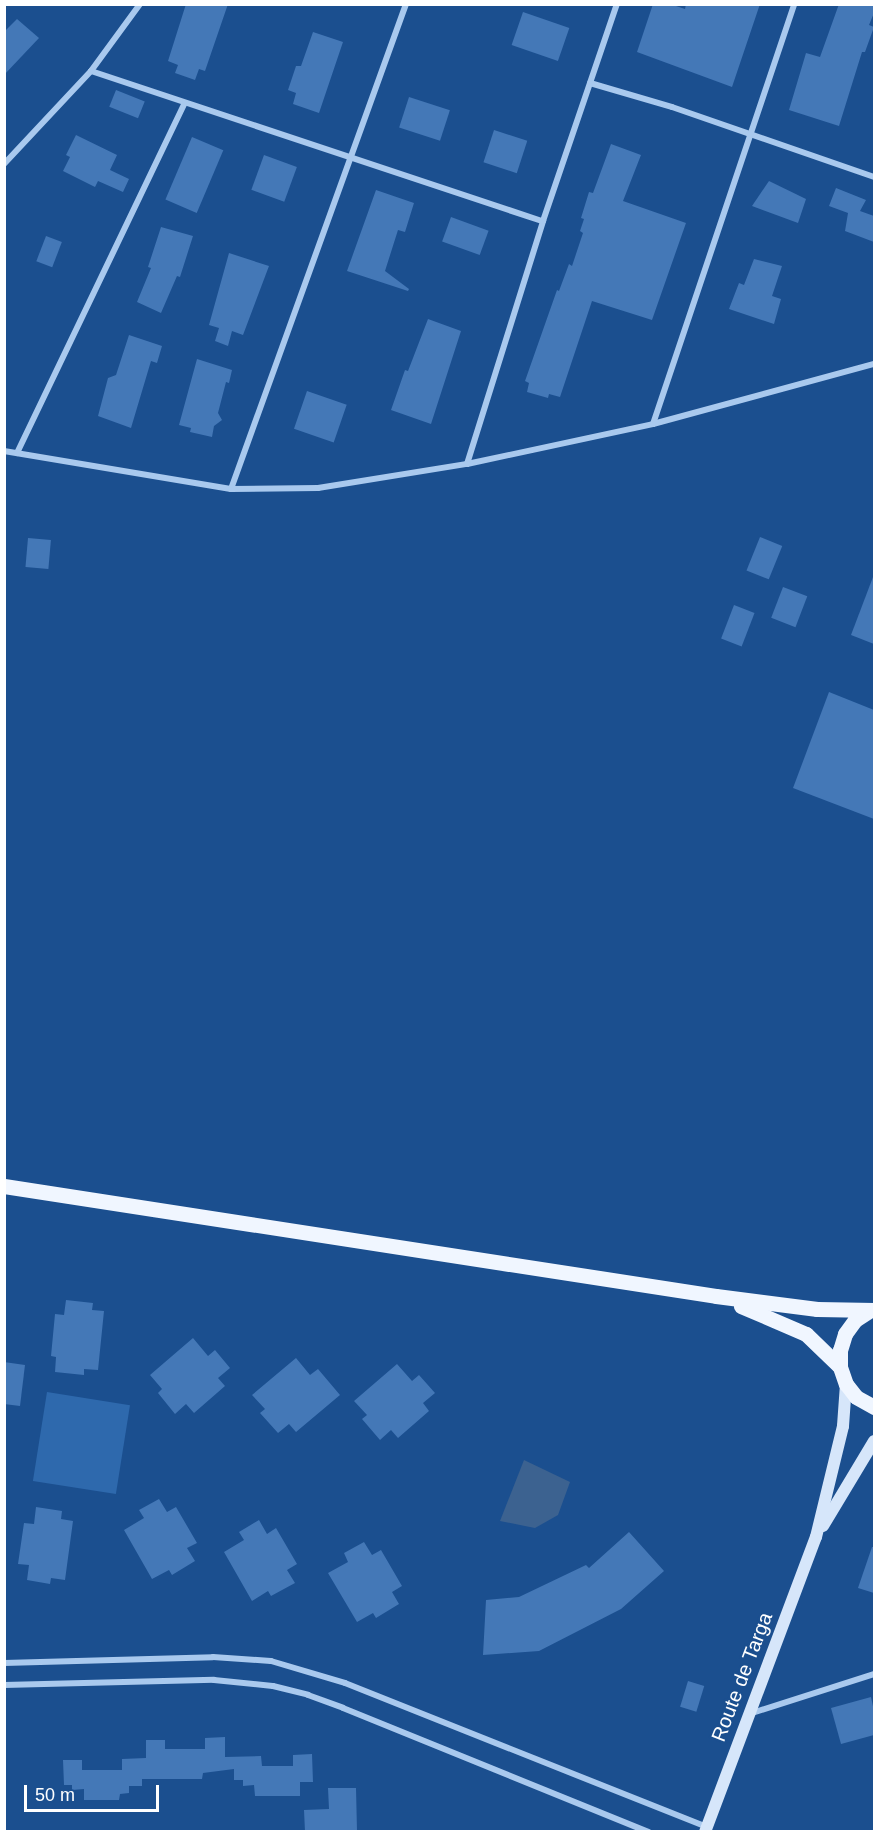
<!DOCTYPE html>
<style>
body{margin:0}
#map{position:relative;width:879px;height:1836px;overflow:hidden;background:#1b4f8f;font-family:Helvetica,sans-serif}
div>[style]{position:absolute}
[style*='--x']{left:calc(var(--x)*1px);top:calc(var(--y)*1px);width:calc(var(--w)*1px);rotate:calc(var(--a)*1deg)}
.green>*{inset:0;background:#2e69ad;transform-origin:0 0}
.water>*{inset:0;background:#3c6290}
.building>*{inset:0;background:#4478b7;transform-origin:0 0}
.minor>*{height:6px;margin:-3px;padding:0 3px;transform-origin:3px;border-radius:3px;background:#a9c9ee}
.secondary>*{height:12px;margin:-6px;padding:0 6px;transform-origin:6px;border-radius:6px;background:#d6e6fa}
.primary>*{height:15px;margin:-7.5px;padding:0 7.5px;transform-origin:7.5px;border-radius:7.5px;background:#f0f6ff}
span{translate:-50% -50%;white-space:nowrap;text-align:center;line-height:1.15;-webkit-text-stroke:4.5px #1b4f8f;paint-order:stroke}
.street-label{font-size:20px;color:#fff}
.frame{position:absolute;inset:0;border:6px solid #fff;pointer-events:none}
.scale{position:absolute;left:24px;top:1785px;width:135px;height:27px;box-sizing:border-box;border:3px solid #fff;border-top:0;padding-left:8px;font-size:18px;line-height:21px;white-space:nowrap;color:#fff;-webkit-text-stroke:4px #1b4f8f;paint-order:stroke}
</style>
<div id="map">
<div class="green">
<i style="left:47px;top:1392px;width:84px;height:90px;rotate:9deg"></i>
</div>
<div class="water">
<i style="clip-path:polygon(524px 1460px,570px 1482px,558px 1515px,535px 1528px,500px 1521px)"></i>
</div>
<div class="building">
<i style="clip-path:polygon(186px 4px,228px 4px,205px 71px,199px 69px,195px 80px,175px 73px,178px 65px,168px 61px)"></i>
<i style="clip-path:polygon(653px 4px,670px 4px,685px 9px,686px 4px,760px 4px,732px 87px,637px 52px)"></i>
<i style="clip-path:polygon(839px 4px,874px 4px,874px 13px,869px 25px,874px 27px,865px 52px,862px 52px,839px 126px,789px 110px,806px 53px,820px 57px)"></i>
<i style="left:523px;top:12px;width:49px;height:35px;rotate:19deg"></i>
<i style="clip-path:polygon(17px 19px,39px 38px,4px 75px,4px 32px)"></i>
<i style="clip-path:polygon(313px 32px,343px 42px,319px 113px,293px 104px,296px 93px,288px 90px,296px 66px,301px 66px)"></i>
<i style="left:116px;top:90px;width:31px;height:18px;rotate:22deg"></i>
<i style="left:409px;top:97px;width:43px;height:32px;rotate:18deg"></i>
<i style="left:494px;top:130px;width:35px;height:34px;rotate:18deg"></i>
<i style="clip-path:polygon(76px 135px,117px 155px,110px 170px,129px 179px,123px 192px,98px 181px,95px 187px,63px 171px,70px 157px,66px 155px)"></i>
<i style="left:192px;top:137px;width:34px;height:68px;rotate:23deg"></i>
<i style="clip-path:polygon(611px 144px,641px 155px,623px 201px,686px 223px,652px 320px,592px 301px,560px 397px,549px 394px,548px 398px,527px 392px,529px 383px,525px 381px,557px 290px,559px 291px,569px 264px,572px 266px,583px 233px,580px 231px,584px 219px,581px 218px,589px 192px,593px 193px)"></i>
<i style="left:264px;top:155px;width:35px;height:37px;rotate:20deg"></i>
<i style="clip-path:polygon(769px 181px,806px 199px,798px 223px,752px 206px)"></i>
<i style="clip-path:polygon(836px 188px,866px 200px,860px 211px,874px 216px,874px 242px,845px 231px,848px 213px,829px 206px)"></i>
<i style="clip-path:polygon(376px 190px,414px 203px,405px 232px,398px 230px,385px 271px,409px 289px,408px 291px,347px 271px)"></i>
<i style="left:451px;top:217px;width:40px;height:26px;rotate:20deg"></i>
<i style="clip-path:polygon(161px 227px,193px 236px,180px 277px,177px 276px,161px 313px,137px 302px,151px 268px,148px 267px)"></i>
<i style="left:46px;top:236px;width:17px;height:27px;rotate:21deg"></i>
<i style="clip-path:polygon(229px 253px,269px 266px,243px 335px,232px 331px,228px 346px,215px 341px,219px 328px,209px 325px)"></i>
<i style="clip-path:polygon(754px 259px,782px 266px,772px 296px,781px 299px,774px 324px,729px 309px,739px 283px,744px 285px)"></i>
<i style="clip-path:polygon(428px 319px,461px 331px,431px 424px,391px 410px,405px 370px,408px 371px)"></i>
<i style="clip-path:polygon(129px 335px,162px 346px,157px 363px,151px 361px,131px 428px,98px 416px,108px 378px,116px 375px)"></i>
<i style="clip-path:polygon(197px 359px,232px 370px,229px 383px,226px 382px,218px 413px,222px 420px,214px 426px,212px 437px,190px 432px,191px 428px,179px 425px)"></i>
<i style="left:307px;top:391px;width:42px;height:40px;rotate:19deg"></i>
<i style="left:760px;top:537px;width:24px;height:36px;rotate:22deg"></i>
<i style="left:28px;top:538px;width:23px;height:29px;rotate:5deg"></i>
<i style="clip-path:polygon(873px 577px,874px 577px,874px 644px,851px 635px)"></i>
<i style="left:783px;top:587px;width:26px;height:33px;rotate:21deg"></i>
<i style="left:734px;top:605px;width:22px;height:36px;rotate:21deg"></i>
<i style="clip-path:polygon(829px 692px,874px 710px,874px 819px,793px 788px)"></i>
<i style="clip-path:polygon(66px 1300px,93px 1303px,92px 1310px,104px 1311px,98px 1370px,84px 1369px,84px 1375px,55px 1372px,56px 1357px,51px 1356px,55px 1314px,64px 1315px)"></i>
<i style="clip-path:polygon(193px 1338px,208px 1356px,215px 1350px,230px 1368px,218px 1378px,225px 1386px,194px 1413px,186px 1404px,175px 1414px,158px 1393px,162px 1389px,150px 1375px)"></i>
<i style="clip-path:polygon(296px 1358px,310px 1375px,318px 1369px,340px 1395px,296px 1432px,289px 1424px,278px 1433px,260px 1413px,265px 1409px,252px 1395px)"></i>
<i style="clip-path:polygon(4px 1362px,25px 1365px,20px 1406px,4px 1404px)"></i>
<i style="clip-path:polygon(397px 1364px,412px 1381px,419px 1375px,435px 1393px,423px 1403px,429px 1411px,398px 1438px,391px 1430px,380px 1440px,362px 1419px,367px 1415px,354px 1401px)"></i>
<i style="clip-path:polygon(159px 1499px,167px 1512px,176px 1507px,197px 1543px,187px 1548px,195px 1561px,172px 1575px,169px 1570px,152px 1579px,124px 1530px,144px 1518px,139px 1510px)"></i>
<i style="clip-path:polygon(36px 1507px,62px 1511px,61px 1519px,73px 1521px,65px 1580px,51px 1578px,50px 1584px,27px 1580px,29px 1565px,18px 1564px,24px 1523px,34px 1524px)"></i>
<i style="clip-path:polygon(259px 1520px,267px 1534px,276px 1528px,297px 1564px,287px 1570px,295px 1583px,271px 1596px,268px 1591px,252px 1601px,224px 1552px,244px 1540px,239px 1532px)"></i>
<i style="clip-path:polygon(629px 1532px,664px 1571px,621px 1609px,539px 1651px,483px 1655px,486px 1600px,519px 1597px,586px 1565px,589px 1568px)"></i>
<i style="clip-path:polygon(364px 1542px,372px 1555px,381px 1550px,402px 1586px,392px 1592px,399px 1604px,376px 1618px,373px 1613px,357px 1622px,328px 1573px,348px 1562px,344px 1553px)"></i>
<i style="clip-path:polygon(872px 1547px,874px 1547px,874px 1593px,858px 1588px)"></i>
<i style="left:688px;top:1681px;width:17px;height:27px;rotate:17deg"></i>
<i style="clip-path:polygon(871px 1697px,874px 1711px,874px 1735px,841px 1744px,831px 1708px)"></i>
<i style="clip-path:polygon(225px 1737px,225px 1757px,261px 1756px,262px 1766px,293px 1766px,293px 1755px,312px 1754px,313px 1782px,300px 1782px,300px 1796px,255px 1796px,254px 1785px,243px 1786px,243px 1780px,234px 1780px,234px 1769px,203px 1773px,202px 1779px,142px 1779px,142px 1786px,129px 1786px,129px 1793px,120px 1794px,119px 1800px,84px 1800px,84px 1789px,72px 1790px,72px 1785px,64px 1785px,63px 1760px,82px 1760px,82px 1770px,122px 1770px,122px 1759px,146px 1758px,146px 1740px,165px 1740px,165px 1749px,205px 1749px,205px 1738px)"></i>
<i style="clip-path:polygon(328px 1788px,356px 1788px,357px 1831px,305px 1832px,304px 1810px,329px 1809px)"></i>
</div>
<div class="minor">
<i style="--x:91;--y:71;--w:476;--a:18.4"></i>
<i style="--x:590;--y:83;--w:85;--a:16.3"></i>
<i style="--x:672;--y:107;--w:214;--a:19.1"></i>
<i style="--x:4;--y:164;--w:127;--a:-46.9"></i>
<i style="--x:91;--y:71;--w:83;--a:-53.8"></i>
<i style="--x:653;--y:424;--w:443;--a:-71.4"></i>
<i style="--x:4;--y:451;--w:230;--a:9.5"></i>
<i style="--x:231;--y:489;--w:87;--a:-0.7"></i>
<i style="--x:318;--y:488;--w:151;--a:-9.2"></i>
<i style="--x:467;--y:464;--w:190;--a:-12.1"></i>
<i style="--x:653;--y:424;--w:229;--a:-15.2"></i>
<i style="--x:17;--y:453;--w:387;--a:-64.4"></i>
<i style="--x:467;--y:464;--w:255;--a:-72.6"></i>
<i style="--x:543;--y:221;--w:229;--a:-71.2"></i>
<i style="--x:231;--y:489;--w:516;--a:-70.16"></i>
<i style="--x:4;--y:1663;--w:209;--a:-1.6"></i>
<i style="--x:213;--y:1657;--w:58;--a:3.9"></i>
<i style="--x:271;--y:1661;--w:77;--a:16.6"></i>
<i style="--x:345;--y:1683;--w:389;--a:21.7"></i>
<i style="--x:4;--y:1685;--w:210;--a:-1.4"></i>
<i style="--x:214;--y:1680;--w:59;--a:5.8"></i>
<i style="--x:273;--y:1686;--w:36;--a:14"></i>
<i style="--x:308;--y:1695;--w:37;--a:20"></i>
<i style="--x:343;--y:1708;--w:330;--a:22.1"></i>
<i style="--x:749;--y:1714;--w:131;--a:-17.7"></i>
</div>
<div class="secondary">
<i style="--x:823;--y:1526;--w:99;--a:-59"></i>
<i style="--x:705;--y:1832;--w:315;--a:-69.4"></i>
<i style="--x:816;--y:1537;--w:114;--a:-76.3"></i>
<i style="--x:843;--y:1426;--w:42;--a:-85.9"></i>
</div>
<div class="primary">
<i style="--x:4;--y:1186;--w:720;--a:8.78"></i>
<i style="--x:716;--y:1296;--w:102;--a:7.3"></i>
<i style="--x:817;--y:1309;--w:57;--a:1"></i>
<i style="--x:741;--y:1306;--w:71;--a:23.3"></i>
<i style="--x:806;--y:1334;--w:47;--a:44.1"></i>
<i style="--x:869;--y:1311;--w:17;--a:147"></i>
<i style="--x:855;--y:1320;--w:17;--a:126"></i>
<i style="--x:845;--y:1334;--w:17;--a:107"></i>
<i style="--x:840;--y:1350;--w:17;--a:90"></i>
<i style="--x:840;--y:1367;--w:18;--a:71"></i>
<i style="--x:846;--y:1384;--w:16;--a:52"></i>
<i style="--x:856;--y:1397;--w:21;--a:29"></i>
</div>
<div class="street-label">
<span style="left:742px;top:1677px;rotate:-69deg">Route de Targa</span>
</div>
<div class="frame"></div>
<div class="scale">50 m</div>
</div>
